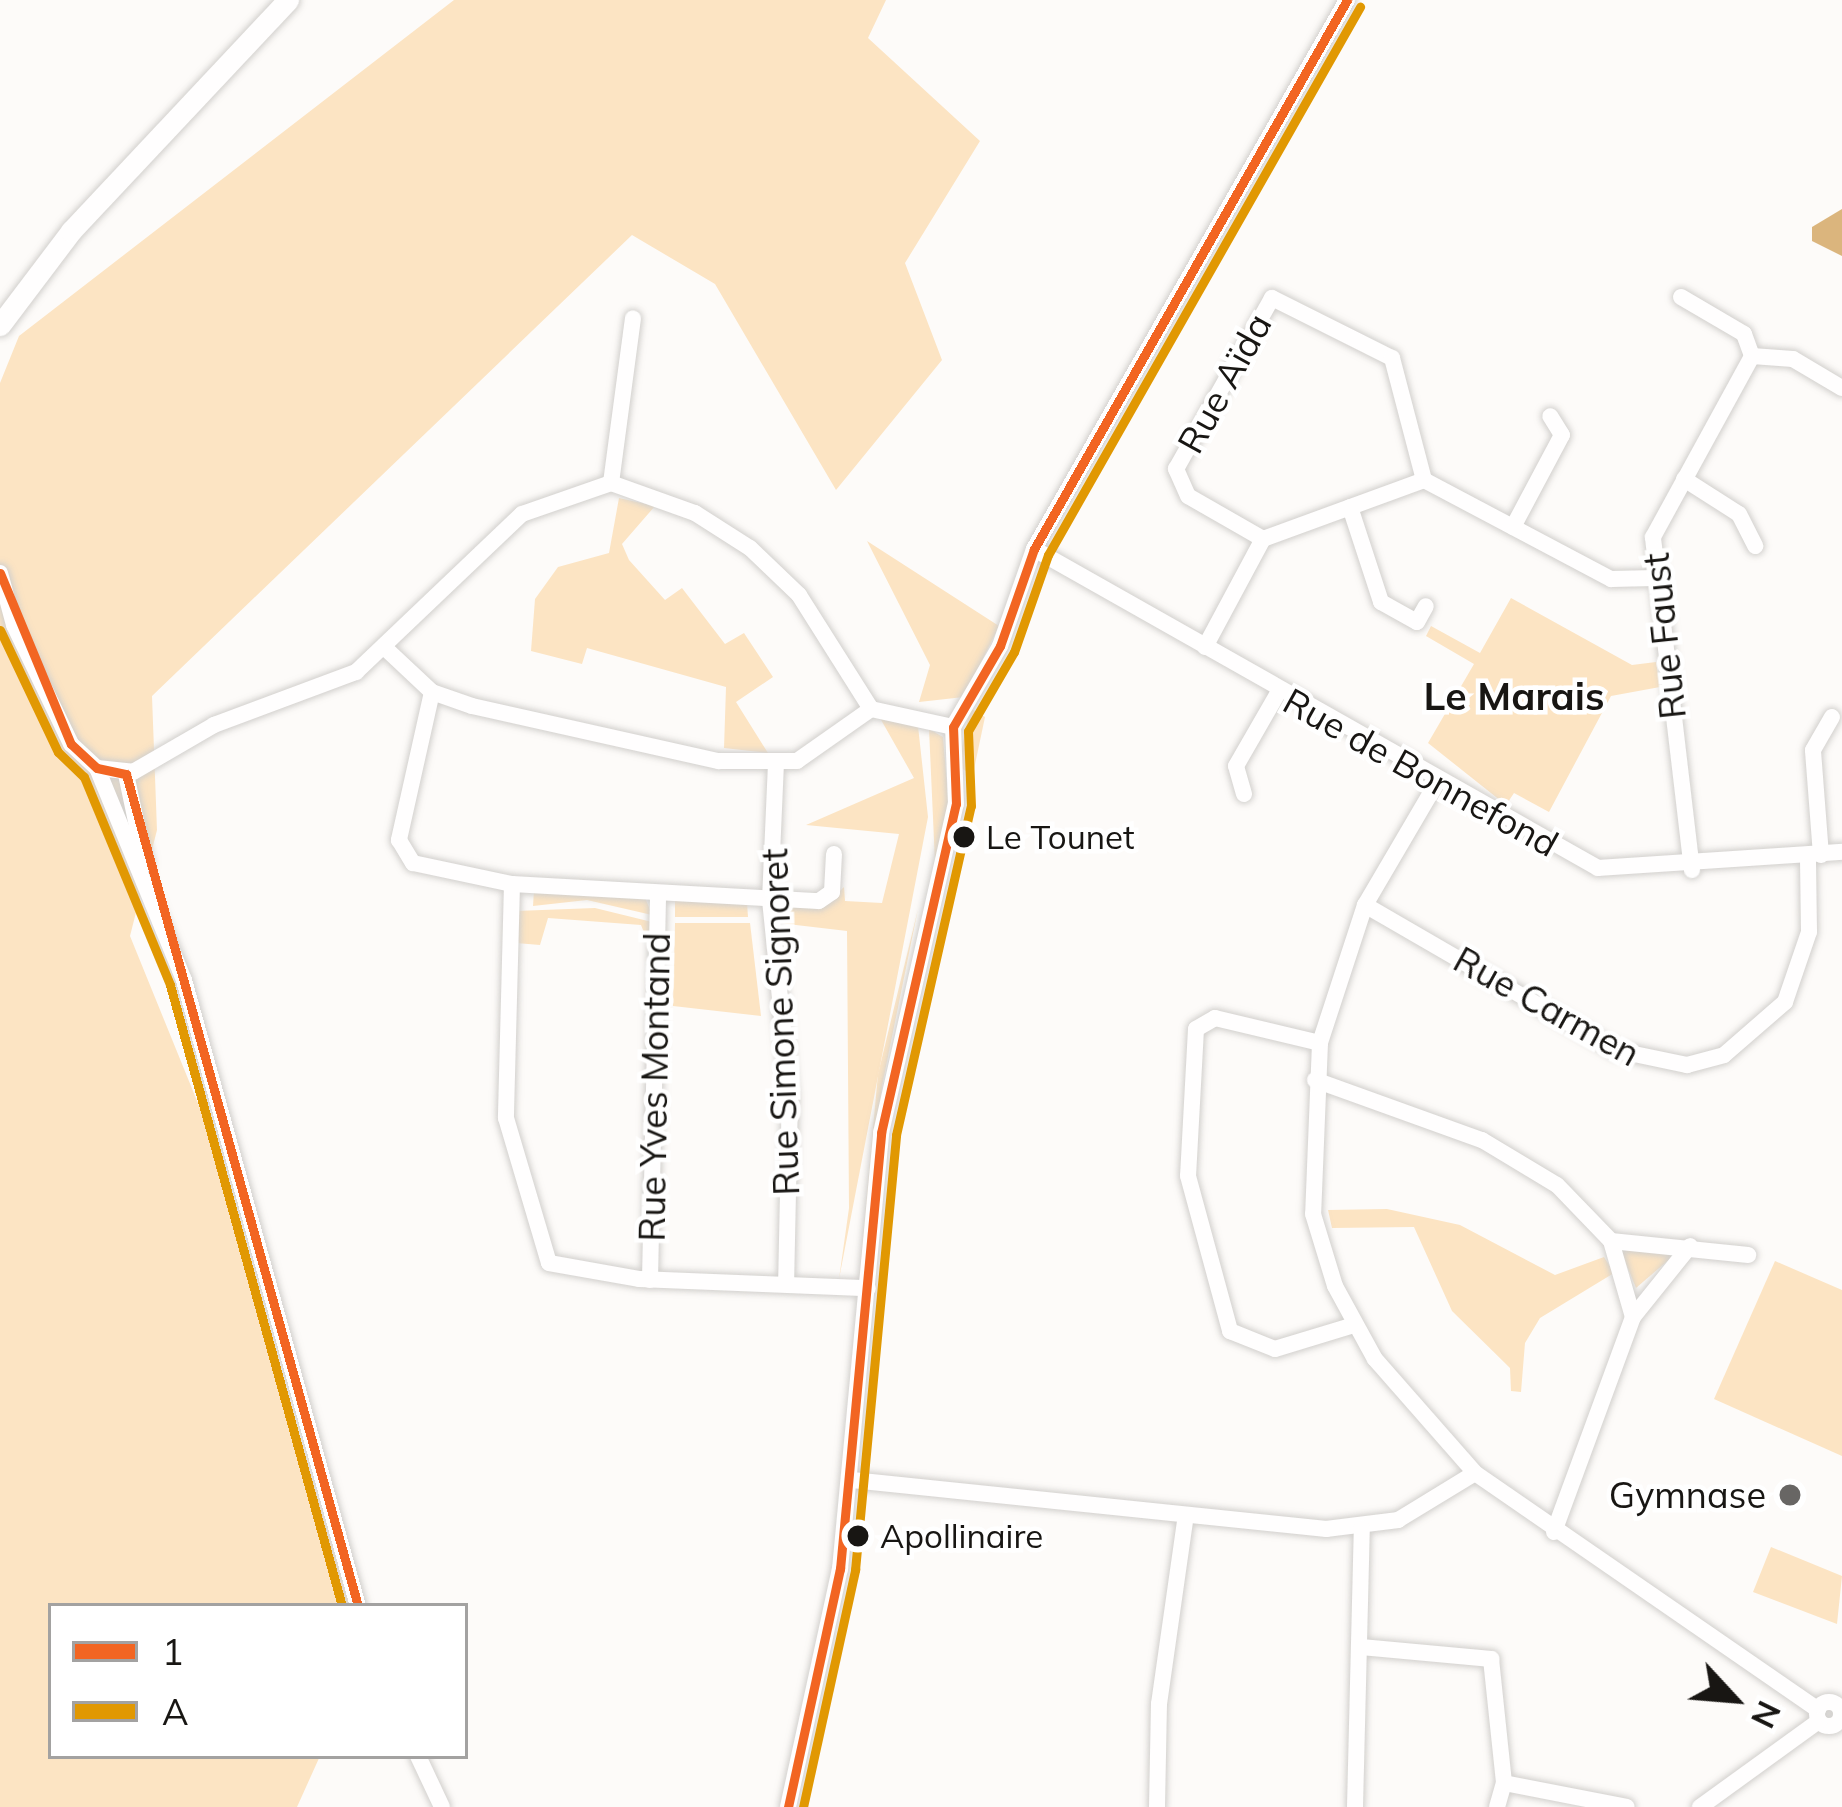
<!DOCTYPE html>
<meta charset="utf-8">
<style>
body{margin:0}
#map{position:relative;width:1842px;height:1807px;overflow:hidden;background:#fdfbf9;font-family:Mulish,sans-serif}
div>[style]{position:absolute}
[style*='--x']{left:calc(var(--x)*1px);top:calc(var(--y)*1px);width:calc(var(--w)*1px);rotate:calc(var(--a)*1deg)}
.green>*{inset:0;background:#fce4c3}
.water>*{inset:0;background:#dbb57d}
.roads{filter:drop-shadow(0 0 3px #d2d0cd) drop-shadow(0 0 3px #d2d0cd)}
.minor>*{height:16px;margin:-8px;padding:0 8px;transform-origin:8px;border-radius:8px;background:#fffefe}
.minor>.ring{margin:-8px;padding:0;box-sizing:content-box;background:none;border:16px solid #fffefe;border-radius:50%}
.major>*{height:21px;margin:-10.5px;padding:0 10.5px;transform-origin:10.5px;border-radius:10.5px;background:#fffefe}
.bus-1>*{height:9px;margin:-4.5px;padding:0 4.5px;transform-origin:4.5px;border-radius:4.5px;background:#f26522}
.bus-2>*{height:9px;margin:-4.5px;padding:0 4.5px;transform-origin:4.5px;border-radius:4.5px;background:#e19802}
.dots>*{width:33px;height:33px;translate:-50% -50%;box-sizing:border-box;border:6px solid #fff;border-radius:50%}
span{translate:-50% -50%;white-space:nowrap;text-align:center;line-height:1.15;-webkit-text-stroke:9px #fff;paint-order:stroke}
.bus-label{font-size:33px;color:#181613}
.left{translate:0 -50%;text-align:left}
.street-label{font-size:36px;color:#181613}
.poi-label{font-size:36px;color:#181613}
.right{translate:-100% -50%;text-align:right}
.neighbourhood-label{font-size:39px;color:#181613;font-weight:700}
.legend{position:absolute;left:48px;top:1603px;width:420px;height:156px;box-sizing:border-box;background:#fff;border:3px solid #a3a2a1;margin:0;padding:15px 21px;list-style:none;font-size:36px;color:#181613}
.legend li{display:flex;align-items:center;gap:24px;height:60px}
.legend b{width:60px;border:3px solid #a3a2a1}
.north{position:absolute;left:1674px;top:1639px;width:120px;height:120px;-webkit-text-stroke:9px #fff;paint-order:stroke;rotate:116deg;font-size:33px;font-weight:700;line-height:48px;text-align:center;color:#181613}
.north::after{content:'';display:block;margin:auto;width:42px;height:54px;background:#181613;clip-path:polygon(50% 0,100% 100%,50% 72%,0 100%)}
</style>
<div id="map">
<div class="green">
<i style="clip-path:polygon(454px 0,886px 0,868px 38px,980px 141px,905px 263px,942px 360px,836px 490px,715px 284px,632px 235px,152px 696px,157px 830px,130px 936px,217px 1150px,349px 1606px,51px 1606px,51px 1756px,320px 1756px,297px 1807px,0 1807px,0 383px,19px 336px)"></i>
<i style="clip-path:polygon(619px 498px,655px 506px,622px 544px,629px 560px,665px 600px,682px 588px,725px 644px,744px 633px,773px 677px,736px 702px,768px 753px,724px 748px,726px 687px,587px 648px,582px 664px,531px 651px,535px 599px,558px 567px,609px 553px)"></i>
<i style="clip-path:polygon(867px 541px,999px 626px,964px 697px,919px 702px,930px 665px)"></i>
<i style="clip-path:polygon(1511px 598px,1632px 665px,1656px 662px,1660px 687px,1611px 696px,1549px 812px,1514px 793px,1506px 805px,1428px 743px,1474px 664px,1426px 636px,1431px 626px,1480px 653px)"></i>
<i style="clip-path:polygon(970px 708px,985px 717px,973px 774px,958px 767px)"></i>
<i style="clip-path:polygon(880px 718px,918px 726px,928px 817px,839px 1279px,849px 1208px,847px 931px,779px 923px,777px 907px,823px 907px,844px 887px,845px 901px,882px 903px,899px 834px,806px 825px,914px 778px)"></i>
<i style="clip-path:polygon(929px 729px,943px 737px,949px 810px,935px 862px)"></i>
<i style="clip-path:polygon(534px 890px,645px 897px,652px 915px,587px 900px,533px 906px)"></i>
<i style="clip-path:polygon(675px 900px,747px 903px,748px 917px,675px 917px)"></i>
<i style="clip-path:polygon(595px 908px,652px 922px,648px 942px,641px 925px,548px 918px,540px 945px,516px 943px,516px 911px)"></i>
<i style="clip-path:polygon(918px 909px,882px 1086px,859px 1281px,878px 1074px)"></i>
<i style="clip-path:polygon(675px 923px,750px 923px,761px 1016px,673px 1006px)"></i>
<i style="clip-path:polygon(1387px 1209px,1460px 1225px,1555px 1275px,1604px 1257px,1614px 1273px,1540px 1318px,1525px 1343px,1521px 1392px,1511px 1391px,1510px 1368px,1452px 1311px,1414px 1227px,1332px 1228px,1328px 1210px)"></i>
<i style="clip-path:polygon(1620px 1249px,1669px 1249px,1672px 1257px,1636px 1288px)"></i>
<i style="clip-path:polygon(1775px 1261px,1842px 1290px,1842px 1456px,1714px 1399px)"></i>
<i style="clip-path:polygon(1771px 1547px,1842px 1576px,1837px 1624px,1753px 1592px)"></i>
</div>
<div class="water">
<i style="clip-path:polygon(1842px 209px,1842px 256px,1812px 241px,1812px 227px)"></i>
</div>
<div class="roads">
<div class="minor">
<i style="--x:1681;--y:297;--w:73;--a:30.4"></i>
<i style="--x:1744;--y:334;--w:23;--a:70"></i>
<i style="--x:1752;--y:356;--w:41;--a:4.2"></i>
<i style="--x:1793;--y:359;--w:57;--a:30.6"></i>
<i style="--x:1684;--y:479;--w:65;--a:32.5"></i>
<i style="--x:1739;--y:514;--w:36;--a:63"></i>
<i style="--x:611;--y:483;--w:166;--a:-82.4"></i>
<i style="--x:1350;--y:507;--w:100;--a:71.9"></i>
<i style="--x:1381;--y:602;--w:41;--a:29.1"></i>
<i style="--x:1417;--y:622;--w:18;--a:-61"></i>
<i style="--x:1513;--y:527;--w:104;--a:-62"></i>
<i style="--x:1562;--y:435;--w:22;--a:-122"></i>
<i style="--x:1263;--y:539;--w:86;--a:-150.2"></i>
<i style="--x:1188;--y:496;--w:30;--a:-114"></i>
<i style="--x:1176;--y:469;--w:196;--a:-60.7"></i>
<i style="--x:1272;--y:298;--w:134;--a:26.6"></i>
<i style="--x:1392;--y:358;--w:126;--a:75.3"></i>
<i style="--x:1034;--y:549;--w:648;--a:29.49"></i>
<i style="--x:1598;--y:868;--w:245;--a:-3.8"></i>
<i style="--x:0;--y:573;--w:54;--a:74.9"></i>
<i style="--x:14;--y:625;--w:132;--a:64.4"></i>
<i style="--x:71;--y:744;--w:35;--a:43"></i>
<i style="--x:97;--y:768;--w:229;--a:67.7"></i>
<i style="--x:184;--y:980;--w:650;--a:74.47"></i>
<i style="--x:384;--y:647;--w:66;--a:43.2"></i>
<i style="--x:432;--y:692;--w:42;--a:19.3"></i>
<i style="--x:472;--y:706;--w:253;--a:12.6"></i>
<i style="--x:719;--y:761;--w:78;--a:0"></i>
<i style="--x:797;--y:761;--w:90;--a:-35.1"></i>
<i style="--x:871;--y:709;--w:84;--a:12.4"></i>
<i style="--x:1205;--y:647;--w:123;--a:-61.8"></i>
<i style="--x:1263;--y:539;--w:171;--a:-20.1"></i>
<i style="--x:1424;--y:480;--w:212;--a:27.9"></i>
<i style="--x:1611;--y:579;--w:44;--a:-1.3"></i>
<i style="--x:432;--y:692;--w:152;--a:102.6"></i>
<i style="--x:399;--y:840;--w:27;--a:59"></i>
<i style="--x:413;--y:863;--w:101;--a:12"></i>
<i style="--x:512;--y:884;--w:307;--a:3.2"></i>
<i style="--x:819;--y:901;--w:16;--a:-35"></i>
<i style="--x:832;--y:892;--w:38;--a:-87"></i>
<i style="--x:776;--y:763;--w:137;--a:92.5"></i>
<i style="--x:770;--y:900;--w:198;--a:84.2"></i>
<i style="--x:790;--y:1097;--w:185;--a:91.2"></i>
<i style="--x:97;--y:768;--w:36;--a:6"></i>
<i style="--x:133;--y:772;--w:94;--a:-30.1"></i>
<i style="--x:214;--y:725;--w:152;--a:-20.5"></i>
<i style="--x:356;--y:672;--w:229;--a:-43.6"></i>
<i style="--x:522;--y:514;--w:94;--a:-19.2"></i>
<i style="--x:611;--y:483;--w:89;--a:19.7"></i>
<i style="--x:695;--y:513;--w:65;--a:32.5"></i>
<i style="--x:750;--y:548;--w:68;--a:43.8"></i>
<i style="--x:799;--y:595;--w:135;--a:57.7"></i>
<i style="--x:126;--y:774;--w:92;--a:78.1"></i>
<i style="--x:1436;--y:784;--w:140;--a:120.4"></i>
<i style="--x:1365;--y:905;--w:145;--a:108.1"></i>
<i style="--x:1320;--y:1043;--w:171;--a:92.3"></i>
<i style="--x:1313;--y:1214;--w:75;--a:73"></i>
<i style="--x:1335;--y:1286;--w:83;--a:61.3"></i>
<i style="--x:1375;--y:1359;--w:152;--a:48.7"></i>
<i style="--x:1475;--y:1473;--w:417;--a:34.6"></i>
<i style="--x:1244;--y:794;--w:29;--a:-106"></i>
<i style="--x:1236;--y:766;--w:84;--a:-60.1"></i>
<i style="--x:1821;--y:855;--w:105;--a:-94.4"></i>
<i style="--x:1813;--y:750;--w:38;--a:-60"></i>
<i style="--x:1692;--y:870;--w:335;--a:-96.7"></i>
<i style="--x:1653;--y:537;--w:206;--a:-61.3"></i>
<i style="--x:512;--y:884;--w:234;--a:91.5"></i>
<i style="--x:506;--y:1118;--w:151;--a:73.5"></i>
<i style="--x:549;--y:1263;--w:91;--a:10.1"></i>
<i style="--x:639;--y:1279;--w:229;--a:2.3"></i>
<i style="--x:1365;--y:905;--w:289;--a:30.1"></i>
<i style="--x:1615;--y:1050;--w:74;--a:11.8"></i>
<i style="--x:1687;--y:1065;--w:38;--a:-15"></i>
<i style="--x:1724;--y:1055;--w:81;--a:-41"></i>
<i style="--x:1785;--y:1002;--w:74;--a:-71.1"></i>
<i style="--x:1809;--y:932;--w:75;--a:-90.8"></i>
<i style="--x:1320;--y:1043;--w:108;--a:-166.6"></i>
<i style="--x:1215;--y:1018;--w:22;--a:150"></i>
<i style="--x:1196;--y:1029;--w:147;--a:93.1"></i>
<i style="--x:1188;--y:1176;--w:161;--a:74.8"></i>
<i style="--x:1230;--y:1331;--w:48;--a:21.8"></i>
<i style="--x:1275;--y:1349;--w:83;--a:-16.9"></i>
<i style="--x:1315;--y:1080;--w:177;--a:19.8"></i>
<i style="--x:1482;--y:1140;--w:87;--a:31"></i>
<i style="--x:1557;--y:1185;--w:78;--a:46"></i>
<i style="--x:1611;--y:1241;--w:79;--a:73.9"></i>
<i style="--x:1633;--y:1317;--w:229;--a:110.2"></i>
<i style="--x:1611;--y:1241;--w:138;--a:5.8"></i>
<i style="--x:650;--y:1280;--w:387;--a:-88.8"></i>
<i style="--x:1633;--y:1317;--w:91;--a:-51.2"></i>
<i style="--x:852;--y:1480;--w:477;--a:5.9"></i>
<i style="--x:1326;--y:1529;--w:73;--a:-7.1"></i>
<i style="--x:1398;--y:1520;--w:90;--a:-31.4"></i>
<i style="--x:1361;--y:1647;--w:131;--a:5.3"></i>
<i style="--x:1491;--y:1659;--w:125;--a:84"></i>
<i style="--x:1504;--y:1783;--w:125;--a:11"></i>
<i class="ring" style="left:1817px;top:1702px;width:8px;height:8px"></i>
<i style="--x:418;--y:1756;--w:56;--a:64.8"></i>
<i style="--x:788;--y:1807;--w:244;--a:-77.7"></i>
<i style="--x:840;--y:1569;--w:438;--a:-84.6"></i>
<i style="--x:881;--y:1133;--w:337;--a:-77.2"></i>
<i style="--x:956;--y:804;--w:77;--a:-92.2"></i>
<i style="--x:953;--y:727;--w:94;--a:-59.9"></i>
<i style="--x:1000;--y:646;--w:103;--a:-70.7"></i>
<i style="--x:1034;--y:549;--w:632;--a:-60.31"></i>
<i style="--x:1157;--y:1807;--w:103;--a:-88.9"></i>
<i style="--x:1159;--y:1704;--w:191;--a:-81.9"></i>
<i style="--x:1355;--y:1807;--w:279;--a:-88.6"></i>
<i style="--x:1497;--y:1807;--w:25;--a:-74"></i>
<i style="--x:1700;--y:1807;--w:147;--a:-35.9"></i>
</div>
<div class="major">
<i style="--x:0;--y:325;--w:118;--a:-52.9"></i>
<i style="--x:71;--y:231;--w:317;--a:-46.8"></i>
</div>
</div>
<div class="bus-1">
<i style="--x:0;--y:573;--w:185;--a:67.5"></i>
<i style="--x:71;--y:744;--w:35;--a:43"></i>
<i style="--x:97;--y:768;--w:30;--a:12"></i>
<i style="--x:126;--y:774;--w:864;--a:74.42"></i>
<i style="--x:788;--y:1807;--w:244;--a:-77.7"></i>
<i style="--x:840;--y:1569;--w:438;--a:-84.6"></i>
<i style="--x:881;--y:1133;--w:337;--a:-77.2"></i>
<i style="--x:956;--y:804;--w:77;--a:-92.2"></i>
<i style="--x:953;--y:727;--w:94;--a:-59.9"></i>
<i style="--x:1000;--y:646;--w:103;--a:-70.7"></i>
<i style="--x:1034;--y:549;--w:632;--a:-60.31"></i>
</div>
<div class="bus-2">
<i style="--x:0;--y:630;--w:135;--a:64.6"></i>
<i style="--x:58;--y:752;--w:36;--a:44"></i>
<i style="--x:84;--y:777;--w:225;--a:67.5"></i>
<i style="--x:170;--y:985;--w:644;--a:74.52"></i>
<i style="--x:803;--y:1807;--w:243;--a:-77.6"></i>
<i style="--x:855;--y:1570;--w:437;--a:-84.6"></i>
<i style="--x:896;--y:1135;--w:337;--a:-77.2"></i>
<i style="--x:971;--y:806;--w:75;--a:-92.3"></i>
<i style="--x:968;--y:731;--w:91;--a:-59.8"></i>
<i style="--x:1014;--y:652;--w:103;--a:-70.7"></i>
<i style="--x:1048;--y:555;--w:631;--a:-60.35"></i>
</div>
<div class="dots">
<i style="left:964px;top:837px;background:#181613"></i>
<i style="left:1790px;top:1495px;background:#686664"></i>
<i style="left:858px;top:1536px;background:#181613"></i>
</div>
<div class="bus-label">
<span class="left" style="left:986px;top:837px">Le Tounet</span>
<span class="left" style="left:880px;top:1536px">Apollinaire</span>
</div>
<div class="street-label">
<span style="left:1224px;top:383px;rotate:-61deg">Rue Aïda</span>
<span style="left:1664px;top:636px;rotate:-96deg">Rue Faust</span>
<span style="left:1421px;top:772px;rotate:29deg">Rue de Bonnefond</span>
<span style="left:1547px;top:1006px;rotate:29deg">Rue Carmen</span>
<span style="left:780px;top:1022px;rotate:-92deg">Rue Simone Signoret</span>
<span style="left:654px;top:1087px;rotate:-89deg">Rue Yves Montand</span>
</div>
<div class="poi-label">
<span class="right" style="left:1766px;top:1495px">Gymnase</span>
</div>
<div class="neighbourhood-label">
<span style="left:1514px;top:696px">Le Marais</span>
</div>
<ul class="legend">
<li><b style="height:15px;background:#f26522"></b>1</li>
<li><b style="height:15px;background:#e19802"></b>A</li>
</ul>
<div class="north">N</div>
</div>
